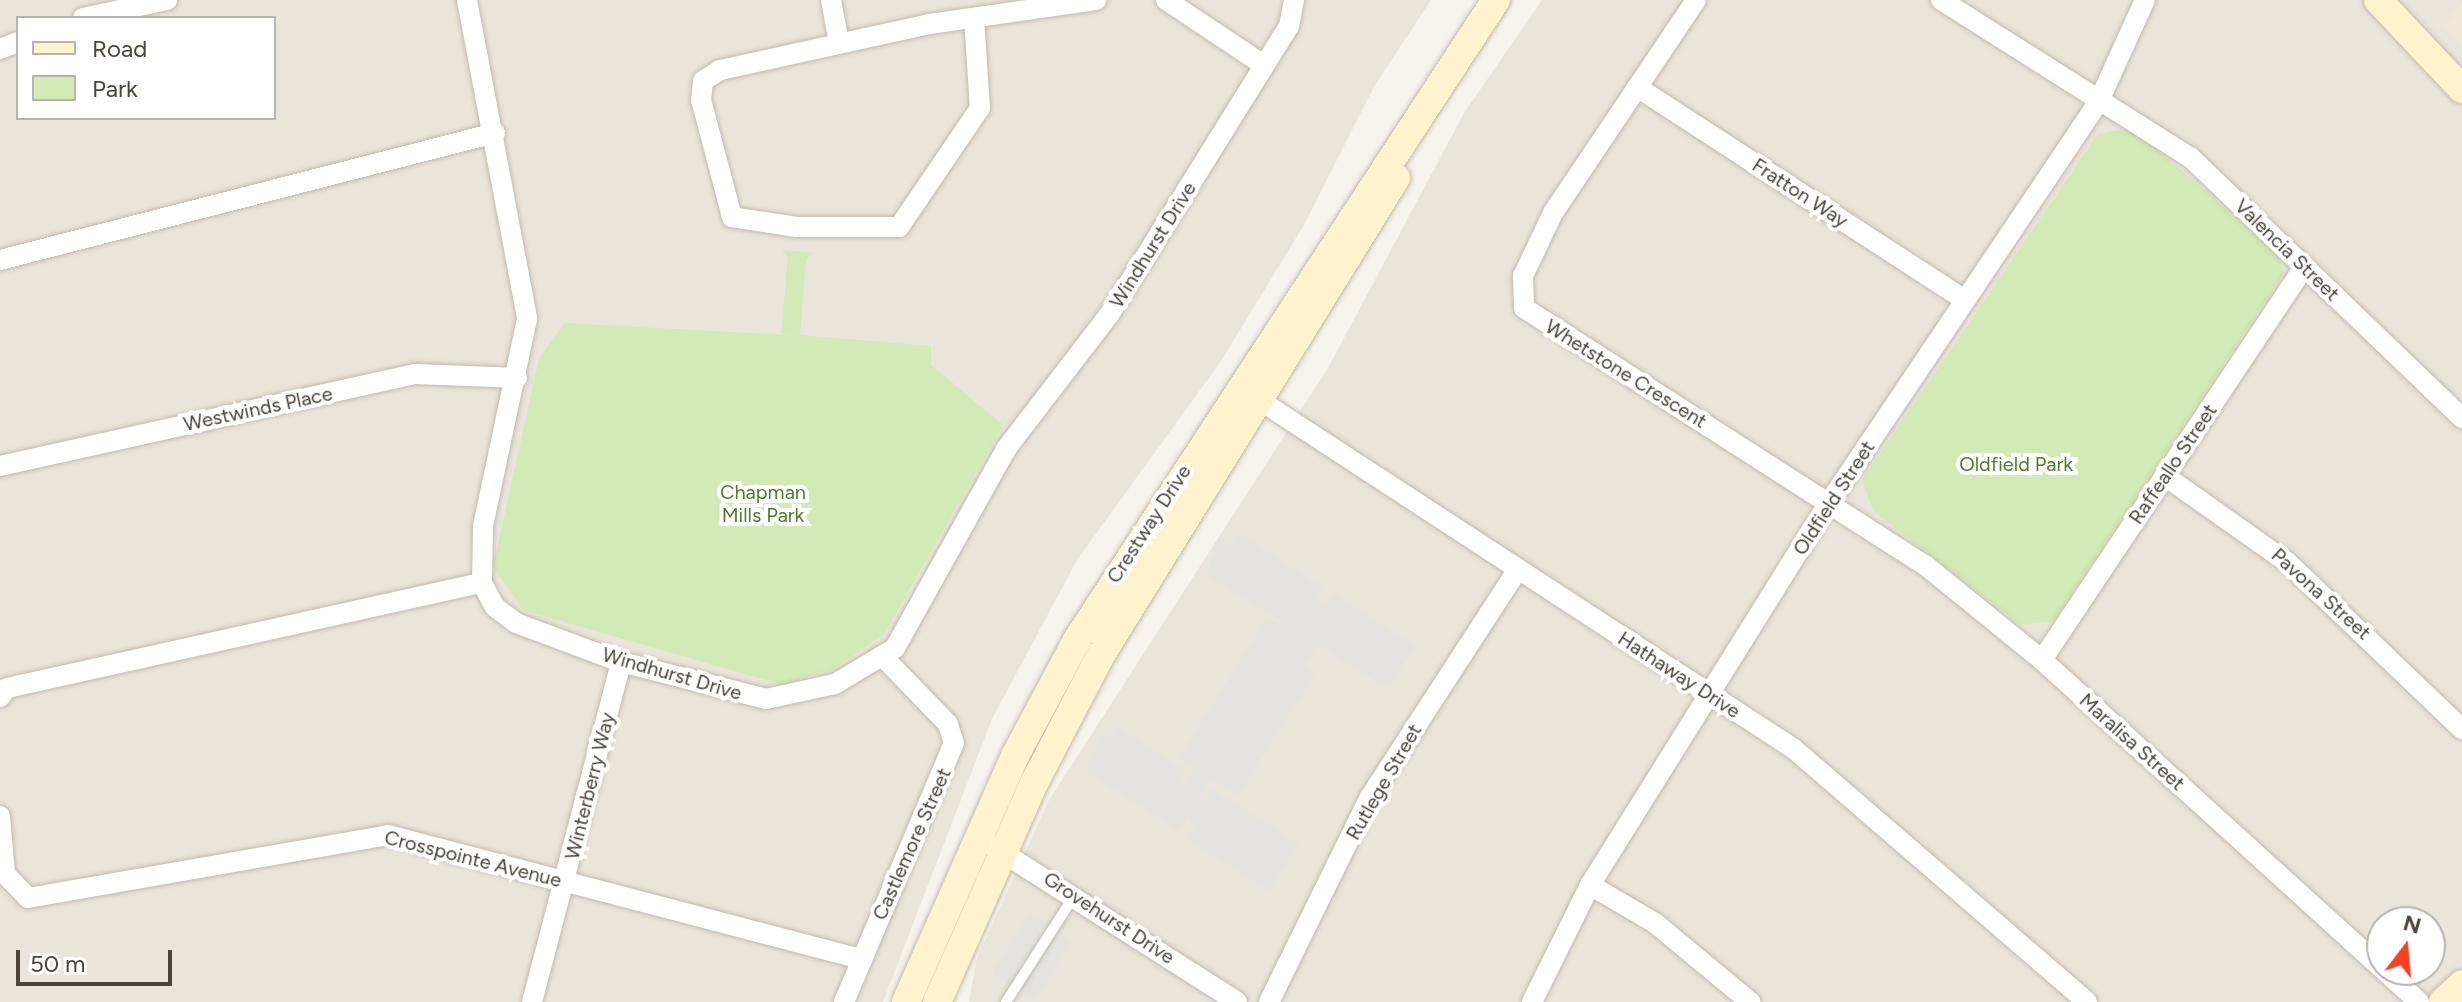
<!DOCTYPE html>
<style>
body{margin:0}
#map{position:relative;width:2462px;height:1002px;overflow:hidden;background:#f6f3ec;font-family:Figtree,sans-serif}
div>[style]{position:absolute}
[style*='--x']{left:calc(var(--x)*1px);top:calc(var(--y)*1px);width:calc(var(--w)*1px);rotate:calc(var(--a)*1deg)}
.residential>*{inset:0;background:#eae5da}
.education>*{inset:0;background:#efe8d6}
.green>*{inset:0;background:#d2eab5}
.parking>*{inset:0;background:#e5e3e0;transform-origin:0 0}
.roads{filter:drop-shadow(0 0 2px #c2bbae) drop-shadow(0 0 2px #c2bbae)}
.lane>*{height:10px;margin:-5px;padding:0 5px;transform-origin:5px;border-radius:5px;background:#fff}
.street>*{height:20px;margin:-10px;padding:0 10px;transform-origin:10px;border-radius:10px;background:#fff}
.secondary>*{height:28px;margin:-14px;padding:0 14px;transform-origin:14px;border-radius:14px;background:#fff3cd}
span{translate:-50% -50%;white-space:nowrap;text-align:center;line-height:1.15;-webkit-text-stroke:8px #fff;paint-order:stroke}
.street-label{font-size:20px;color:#4b4439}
.park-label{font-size:20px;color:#4a7f2a}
.legend{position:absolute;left:16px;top:16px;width:260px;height:104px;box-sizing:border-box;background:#fff;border:2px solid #b7b4b0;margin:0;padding:10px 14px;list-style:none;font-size:24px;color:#4b4439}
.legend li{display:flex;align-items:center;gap:16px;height:40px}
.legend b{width:40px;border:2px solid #b7b4b0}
.north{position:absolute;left:2366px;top:906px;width:80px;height:80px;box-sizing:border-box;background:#fff;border:2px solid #b7b4b0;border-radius:50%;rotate:16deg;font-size:22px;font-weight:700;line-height:32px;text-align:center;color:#4b4439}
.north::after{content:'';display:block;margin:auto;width:28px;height:36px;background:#fc3f1d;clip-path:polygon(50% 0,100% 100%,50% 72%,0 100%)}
.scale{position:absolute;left:16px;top:950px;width:156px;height:36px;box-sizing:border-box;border:4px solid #4b4439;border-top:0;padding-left:10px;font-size:24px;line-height:28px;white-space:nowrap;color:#4b4439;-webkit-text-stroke:6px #fff;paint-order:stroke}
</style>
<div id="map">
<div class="residential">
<i style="clip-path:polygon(evenodd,0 0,1431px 0,1375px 85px,1304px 225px,1221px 361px,1077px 560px,992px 719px,883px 1002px,0 1002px,0 0,18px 18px,274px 18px,274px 118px,18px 118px,18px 18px)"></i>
<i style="clip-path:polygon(evenodd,1542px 0,2462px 0,2462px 1002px,969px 1002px,977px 958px,1049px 800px,1328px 368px,1464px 113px,1542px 0,2382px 922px,2430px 922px,2430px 970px,2382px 970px,2382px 922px)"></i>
</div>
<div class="education">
<i style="clip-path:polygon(2462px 5px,2462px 44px,2444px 26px)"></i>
</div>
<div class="green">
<i style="clip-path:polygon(2131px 128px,2278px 252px,2283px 274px,2054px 621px,2021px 625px,1873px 511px,1862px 480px,2098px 134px)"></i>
<i style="clip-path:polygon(782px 250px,813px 253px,806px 259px,800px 335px,931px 346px,931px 365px,1003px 425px,884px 634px,833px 669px,780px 684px,523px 610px,493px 567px,539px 358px,565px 323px,789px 335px,781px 333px,788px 257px)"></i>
</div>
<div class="parking">
<i style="clip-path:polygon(1238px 533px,1323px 587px,1315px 600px,1325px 607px,1334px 594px,1416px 646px,1388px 689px,1318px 645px,1305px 664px,1316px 672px,1238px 795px,1211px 778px,1198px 798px,1205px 802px,1213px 789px,1299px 844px,1269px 891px,1187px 839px,1196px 823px,1187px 817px,1179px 831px,1085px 771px,1103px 734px,1109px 738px,1117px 727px,1185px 770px,1177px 783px,1183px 786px,1195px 767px,1179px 757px,1266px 620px,1284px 624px,1207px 575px,1219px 538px,1230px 545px)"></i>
<i style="left:1029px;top:914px;width:51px;height:70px;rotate:32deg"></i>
</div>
<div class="roads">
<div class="lane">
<i style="--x:1006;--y:1002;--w:126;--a:-57.3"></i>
</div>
<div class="street">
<i style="--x:467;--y:0;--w:325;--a:79.3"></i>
<i style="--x:527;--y:319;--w:212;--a:102"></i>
<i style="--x:483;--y:526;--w:57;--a:91"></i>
<i style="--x:482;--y:583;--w:27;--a:62"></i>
<i style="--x:495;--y:607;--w:26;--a:37"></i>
<i style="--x:516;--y:623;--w:112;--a:20.4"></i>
<i style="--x:621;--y:662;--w:150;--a:14.3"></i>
<i style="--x:766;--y:699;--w:71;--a:-12.3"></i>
<i style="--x:835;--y:684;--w:70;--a:-31"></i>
<i style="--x:895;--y:648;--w:228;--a:-60.8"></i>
<i style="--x:1006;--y:449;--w:169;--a:-52.5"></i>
<i style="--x:1109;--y:315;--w:340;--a:-58.1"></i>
<i style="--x:1289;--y:26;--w:26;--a:-79"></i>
<i style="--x:831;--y:0;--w:44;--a:79.5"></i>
<i style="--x:1166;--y:0;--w:118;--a:33.6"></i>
<i style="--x:1696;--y:0;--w:257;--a:123.9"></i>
<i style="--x:1553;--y:213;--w:70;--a:115.5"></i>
<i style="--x:1523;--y:276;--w:32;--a:88"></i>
<i style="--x:1524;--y:308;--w:476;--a:32.7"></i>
<i style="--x:1925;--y:565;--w:151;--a:39.1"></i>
<i style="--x:2042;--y:660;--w:509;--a:42.21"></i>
<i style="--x:1941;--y:0;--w:296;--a:32.3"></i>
<i style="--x:2191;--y:158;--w:376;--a:43.8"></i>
<i style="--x:83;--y:18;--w:86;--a:-12.1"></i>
<i style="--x:974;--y:18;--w:90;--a:86.2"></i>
<i style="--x:980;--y:108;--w:144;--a:124.2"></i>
<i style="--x:899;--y:227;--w:102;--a:180"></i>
<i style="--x:797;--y:227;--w:66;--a:-171.3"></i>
<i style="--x:732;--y:217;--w:121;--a:-104.8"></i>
<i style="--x:701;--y:100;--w:19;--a:-84"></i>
<i style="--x:703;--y:81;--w:20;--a:-33"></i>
<i style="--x:720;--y:70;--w:215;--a:-12.4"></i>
<i style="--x:930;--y:24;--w:168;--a:-8.2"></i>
<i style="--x:0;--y:49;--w:19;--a:-21"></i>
<i style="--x:1637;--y:87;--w:390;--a:33"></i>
<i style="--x:0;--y:260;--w:511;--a:-14.39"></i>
<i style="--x:1247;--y:392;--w:653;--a:33.13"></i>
<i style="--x:1794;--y:749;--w:387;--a:40.8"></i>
<i style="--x:0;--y:466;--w:425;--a:-12.5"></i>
<i style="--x:415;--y:374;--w:102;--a:2.2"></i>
<i style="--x:2165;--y:476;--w:149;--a:35.2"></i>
<i style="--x:2287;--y:562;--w:242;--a:43.7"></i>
<i style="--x:2042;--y:660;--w:471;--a:-56.3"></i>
<i style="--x:0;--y:697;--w:11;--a:-52"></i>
<i style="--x:7;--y:688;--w:486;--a:-12.5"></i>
<i style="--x:0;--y:816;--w:58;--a:85.1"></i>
<i style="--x:5;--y:874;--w:33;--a:46"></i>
<i style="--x:28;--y:898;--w:365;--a:-9.9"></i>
<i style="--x:388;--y:835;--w:490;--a:14.7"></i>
<i style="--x:994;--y:847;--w:288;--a:32.5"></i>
<i style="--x:1590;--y:885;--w:75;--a:30.3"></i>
<i style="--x:1655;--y:923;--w:124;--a:39.7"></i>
<i style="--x:532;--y:1002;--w:351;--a:-75.3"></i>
<i style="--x:844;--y:1002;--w:281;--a:-67"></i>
<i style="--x:954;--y:743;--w:20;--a:-108"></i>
<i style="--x:948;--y:724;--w:91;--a:-134.1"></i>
<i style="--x:1269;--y:1002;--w:229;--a:-63.8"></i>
<i style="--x:1370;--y:797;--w:268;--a:-57"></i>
<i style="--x:1532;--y:1002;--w:131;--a:-63.6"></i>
<i style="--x:1590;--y:885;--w:454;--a:-58"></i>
<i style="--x:1831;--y:500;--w:478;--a:-56.1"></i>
<i style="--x:2098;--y:103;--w:113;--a:-65.5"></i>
</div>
<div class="secondary">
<i style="--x:2378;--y:0;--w:122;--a:46.7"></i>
<i style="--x:906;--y:1002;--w:271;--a:-66.1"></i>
<i style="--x:1016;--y:754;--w:129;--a:-61.8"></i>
<i style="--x:1077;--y:640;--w:765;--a:-56.79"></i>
<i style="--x:937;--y:1002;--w:240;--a:-66.1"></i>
<i style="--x:1034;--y:783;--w:144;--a:-62.4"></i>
<i style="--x:1101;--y:655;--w:561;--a:-58.27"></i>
<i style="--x:2443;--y:1002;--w:26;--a:-43"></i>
</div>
</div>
<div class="street-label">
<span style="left:1800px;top:193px;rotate:33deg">Fratton Way</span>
<span style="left:1153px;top:245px;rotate:-58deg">Windhurst Drive</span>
<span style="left:2287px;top:250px;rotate:44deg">Valencia Street</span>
<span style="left:1626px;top:374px;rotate:32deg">Whetstone Crescent</span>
<span style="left:258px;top:409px;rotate:-12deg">Westwinds Place</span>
<span style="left:2173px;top:464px;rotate:-56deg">Raffeallo Street</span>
<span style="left:1834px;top:498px;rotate:-57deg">Oldfield Street</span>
<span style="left:1149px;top:524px;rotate:-57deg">Crestway Drive</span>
<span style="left:2321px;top:594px;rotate:42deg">Pavona Street</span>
<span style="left:672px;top:674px;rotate:16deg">Windhurst Drive</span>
<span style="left:1679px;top:675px;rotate:33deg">Hathaway Drive</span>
<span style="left:2132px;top:742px;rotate:42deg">Maralisa Street</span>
<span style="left:1384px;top:782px;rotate:-60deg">Rutlege Street</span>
<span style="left:590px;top:786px;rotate:-76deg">Winterberry Way</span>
<span style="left:912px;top:844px;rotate:-66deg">Castlemore Street</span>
<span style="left:473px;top:859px;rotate:14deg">Crosspointe Avenue</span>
<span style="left:1109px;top:918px;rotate:33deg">Grovehurst Drive</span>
</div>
<div class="park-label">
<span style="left:2016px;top:464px">Oldfield Park</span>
<span style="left:763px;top:504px">Chapman<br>Mills Park</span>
</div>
<ul class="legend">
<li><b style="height:10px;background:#fff3cd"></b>Road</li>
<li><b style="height:22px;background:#d2eab5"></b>Park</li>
</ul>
<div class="north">N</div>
<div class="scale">50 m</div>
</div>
